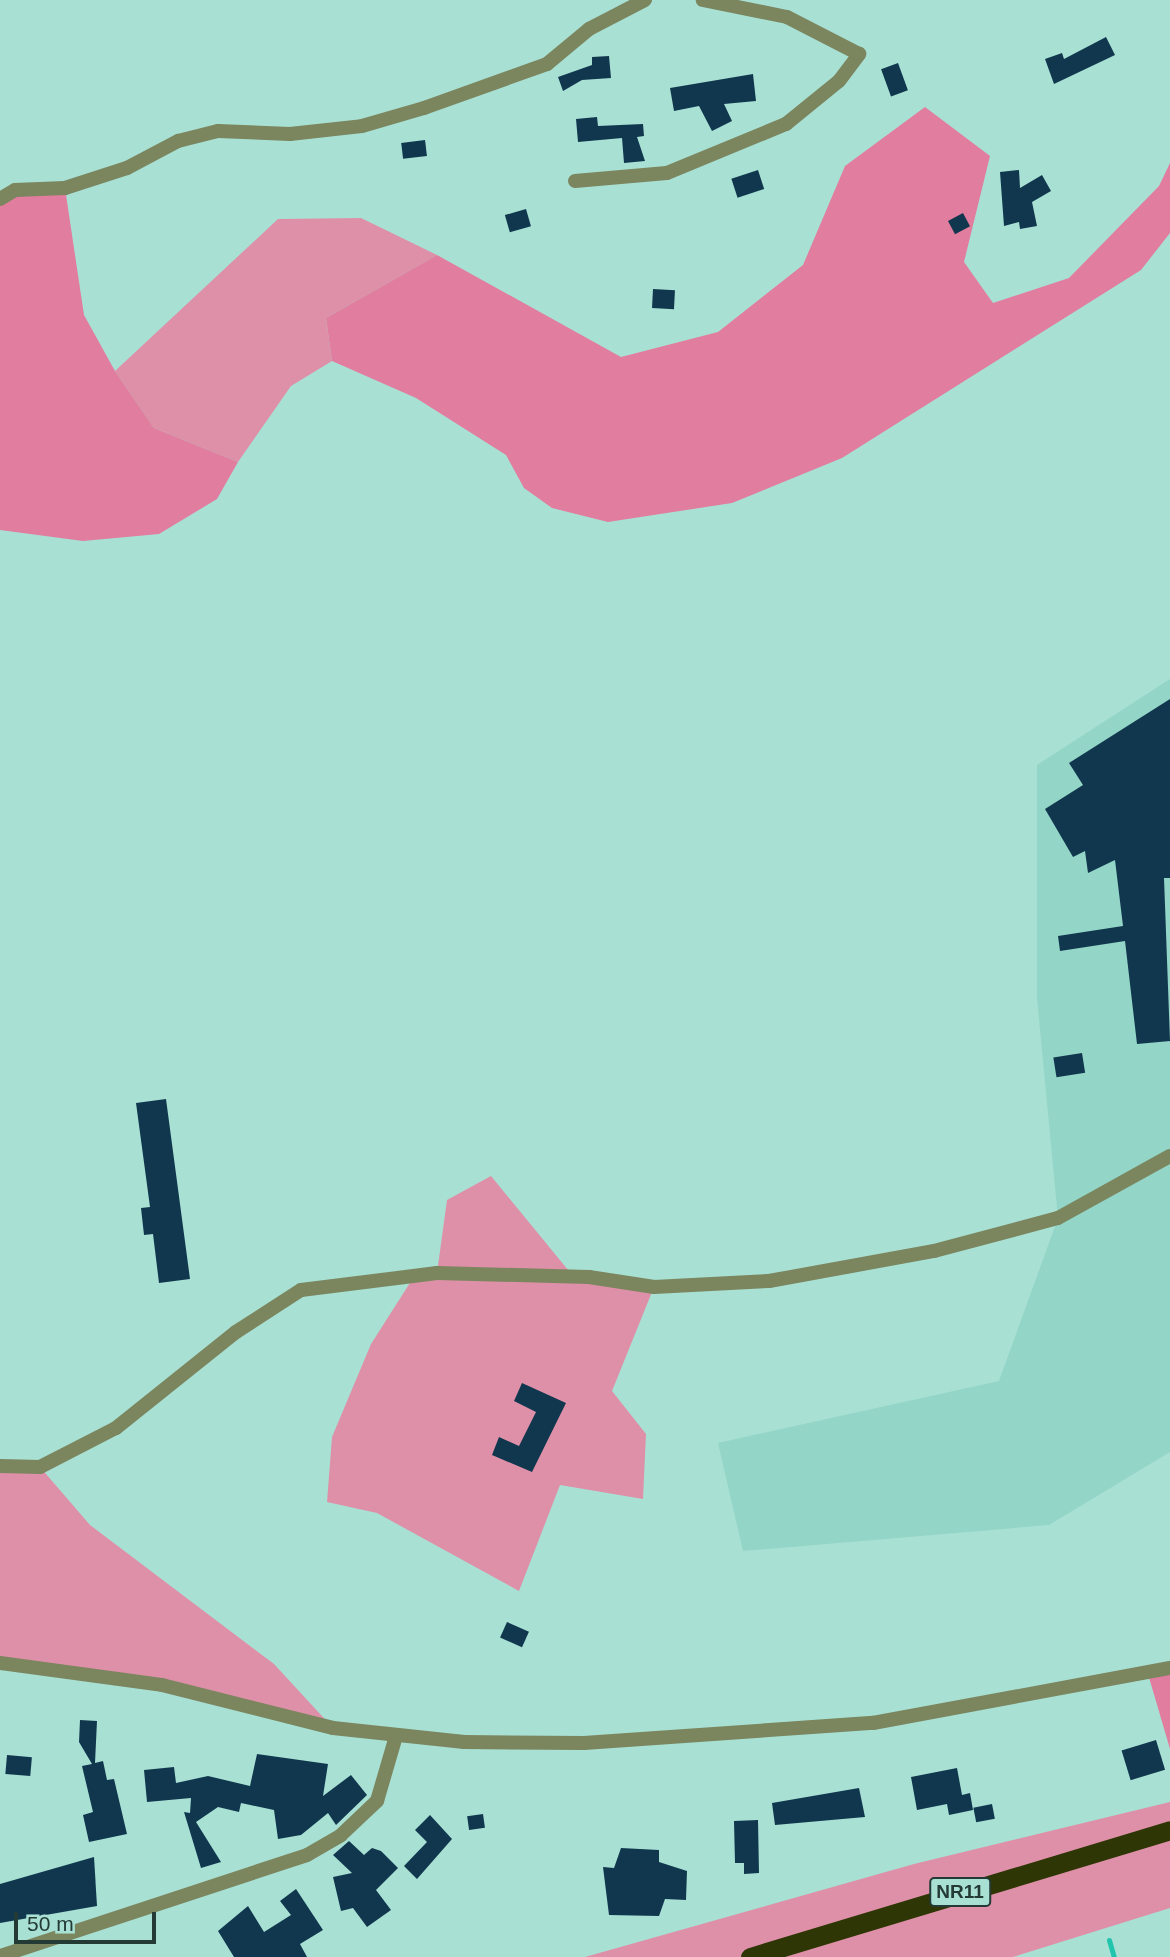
<!DOCTYPE html>
<style>
body{margin:0}
#map{position:relative;width:1170px;height:1957px;overflow:hidden;background:#a8e0d4;font-family:Helvetica,sans-serif}
div>[style]{position:absolute}
[style*='--x']{left:calc(var(--x)*1px);top:calc(var(--y)*1px);width:calc(var(--w)*1px);rotate:calc(var(--a)*1deg)}
.built>*{inset:0;background:#93d5c7}
.green>*{inset:0;background:#de90a8}
.forest>*{inset:0;background:#e17d9e}
.stream>*{height:5px;margin:-2.5px;padding:0 2.5px;transform-origin:2.5px;border-radius:2.5px;background:#21c5ae}
.building>*{inset:0;background:#11374e;transform-origin:0 0}
.minor>*{height:14px;margin:-7px;padding:0 7px;transform-origin:7px;border-radius:7px;background:#7b855e}
.trunk>*{height:19px;margin:-9.5px;padding:0 9.5px;transform-origin:9.5px;border-radius:9.5px;background:#2e3605}
span{translate:-50% -50%;white-space:nowrap;text-align:center;line-height:1.15;-webkit-text-stroke:7px #a8e0d4;paint-order:stroke}
.shield-label span{padding:2px 5px;background:#a8e0d4;border:2px solid;border-radius:5px;-webkit-text-stroke-width:0}
.shield-label{font-size:19px;color:#233a35;font-weight:700}
.scale{position:absolute;left:14px;top:1912px;width:142px;height:32px;box-sizing:border-box;border:4px solid #233a35;border-top:0;padding-left:9px;font-size:21px;line-height:24px;white-space:nowrap;color:#233a35;-webkit-text-stroke:5px #a8e0d4;paint-order:stroke}
</style>
<div id="map">
<div class="built">
<i style="clip-path:polygon(1170px 679px,1170px 1452px,1049px 1525px,743px 1551px,718px 1443px,999px 1381px,1058px 1218px,1037px 998px,1037px 765px)"></i>
</div>
<div class="green">
<i style="clip-path:polygon(361px 218px,437px 255px,326px 318px,332px 361px,291px 386px,238px 462px,154px 428px,115px 371px,278px 219px)"></i>
<i style="clip-path:polygon(491px 1176px,573px 1276px,654px 1287px,612px 1391px,646px 1434px,643px 1499px,560px 1485px,519px 1591px,377px 1513px,327px 1502px,332px 1437px,371px 1344px,415px 1275px,437px 1273px,447px 1200px)"></i>
<i style="clip-path:polygon(0 1466px,40px 1467px,90px 1525px,274px 1664px,333px 1728px,236px 1702px,0 1663px)"></i>
<i style="clip-path:polygon(1170px 1802px,1170px 1908px,1013px 1957px,585px 1957px,914px 1864px)"></i>
</div>
<div class="forest">
<i style="clip-path:polygon(925px 107px,990px 156px,964px 262px,993px 303px,1069px 278px,1159px 186px,1170px 163px,1170px 233px,1141px 270px,842px 458px,732px 503px,608px 522px,552px 508px,524px 488px,506px 455px,416px 398px,332px 361px,326px 318px,437px 255px,621px 357px,718px 332px,803px 265px,845px 166px)"></i>
<i style="clip-path:polygon(65px 188px,84px 315px,115px 371px,154px 428px,238px 462px,217px 499px,159px 534px,83px 541px,0 530px,0 199px)"></i>
<i style="clip-path:polygon(1170px 1668px,1170px 1749px,1148px 1674px)"></i>
</div>
<div class="stream">
<i style="--x:1109;--y:1940;--w:18;--a:74"></i>
</div>
<div class="building">
<i style="clip-path:polygon(1106px 37px,1115px 55px,1054px 84px,1045px 59px,1062px 53px,1064px 59px)"></i>
<i style="clip-path:polygon(609px 56px,611px 78px,582px 80px,563px 91px,558px 77px,592px 65px,592px 57px)"></i>
<i style="left:898px;top:63px;width:29px;height:18px;rotate:70deg"></i>
<i style="clip-path:polygon(753px 74px,756px 101px,724px 104px,732px 121px,712px 131px,699px 106px,674px 111px,670px 88px)"></i>
<i style="clip-path:polygon(597px 117px,598px 126px,643px 124px,644px 136px,637px 137px,645px 161px,624px 163px,622px 138px,578px 142px,576px 119px)"></i>
<i style="left:425px;top:140px;width:16px;height:24px;rotate:83deg"></i>
<i style="left:758px;top:170px;width:20px;height:28px;rotate:72deg"></i>
<i style="clip-path:polygon(1019px 170px,1020px 188px,1042px 175px,1051px 191px,1032px 202px,1037px 226px,1020px 229px,1019px 222px,1004px 226px,1000px 172px)"></i>
<i style="left:526px;top:209px;width:18px;height:22px;rotate:74deg"></i>
<i style="left:963px;top:213px;width:15px;height:17px;rotate:62deg"></i>
<i style="left:653px;top:289px;width:22px;height:19px;rotate:3deg"></i>
<i style="clip-path:polygon(1170px 699px,1170px 878px,1164px 878px,1170px 1041px,1137px 1044px,1125px 941px,1060px 951px,1058px 936px,1123px 926px,1115px 860px,1088px 873px,1085px 851px,1073px 857px,1045px 809px,1083px 785px,1069px 763px)"></i>
<i style="left:1082px;top:1053px;width:20px;height:29px;rotate:81deg"></i>
<i style="clip-path:polygon(166px 1099px,190px 1279px,159px 1283px,153px 1234px,144px 1235px,141px 1208px,150px 1207px,136px 1103px)"></i>
<i style="clip-path:polygon(522px 1383px,566px 1403px,532px 1472px,492px 1455px,499px 1437px,519px 1446px,536px 1412px,514px 1401px)"></i>
<i style="left:507px;top:1622px;width:24px;height:17px;rotate:24deg"></i>
<i style="clip-path:polygon(80px 1720px,97px 1721px,95px 1763px,103px 1761px,107px 1780px,114px 1779px,127px 1834px,89px 1842px,83px 1815px,93px 1812px,82px 1766px,92px 1764px,79px 1742px)"></i>
<i style="left:1156px;top:1740px;width:31px;height:36px;rotate:73deg"></i>
<i style="clip-path:polygon(257px 1754px,328px 1764px,323px 1796px,351px 1775px,367px 1795px,336px 1825px,328px 1813px,301px 1835px,278px 1839px,274px 1810px,241px 1803px,239px 1812px,218px 1807px,196px 1822px,221px 1862px,201px 1868px,184px 1812px,190px 1813px,191px 1798px,147px 1802px,144px 1770px,174px 1767px,176px 1783px,208px 1776px,250px 1786px)"></i>
<i style="left:7px;top:1755px;width:25px;height:19px;rotate:5deg"></i>
<i style="clip-path:polygon(957px 1768px,962px 1795px,970px 1793px,973px 1810px,949px 1815px,947px 1804px,917px 1810px,911px 1777px)"></i>
<i style="clip-path:polygon(859px 1788px,865px 1817px,775px 1825px,772px 1803px)"></i>
<i style="left:992px;top:1804px;width:15px;height:19px;rotate:79deg"></i>
<i style="left:483px;top:1814px;width:14px;height:16px;rotate:82deg"></i>
<i style="clip-path:polygon(430px 1815px,452px 1839px,417px 1879px,404px 1866px,427px 1842px,415px 1830px)"></i>
<i style="clip-path:polygon(758px 1820px,759px 1873px,744px 1874px,744px 1863px,735px 1863px,734px 1821px)"></i>
<i style="clip-path:polygon(349px 1841px,364px 1855px,372px 1848px,381px 1851px,398px 1868px,376px 1890px,391px 1910px,367px 1927px,353px 1908px,341px 1911px,333px 1877px,352px 1873px,333px 1855px)"></i>
<i style="clip-path:polygon(621px 1848px,659px 1850px,659px 1862px,687px 1871px,686px 1900px,665px 1899px,659px 1916px,609px 1915px,603px 1867px,614px 1868px)"></i>
<i style="clip-path:polygon(94px 1857px,97px 1906px,0 1923px,0 1884px)"></i>
<i style="clip-path:polygon(296px 1889px,323px 1930px,300px 1944px,307px 1957px,234px 1957px,218px 1931px,248px 1906px,264px 1932px,291px 1915px,280px 1901px)"></i>
</div>
<div class="minor">
<i style="--x:575;--y:181;--w:92;--a:-5"></i>
<i style="--x:667;--y:173;--w:129;--a:-22.4"></i>
<i style="--x:786;--y:124;--w:68;--a:-39.1"></i>
<i style="--x:839;--y:81;--w:34;--a:-53"></i>
<i style="--x:859;--y:54;--w:81;--a:-152.8"></i>
<i style="--x:787;--y:17;--w:86;--a:-168.6"></i>
<i style="--x:0;--y:199;--w:17;--a:-31"></i>
<i style="--x:15;--y:190;--w:50;--a:-2.3"></i>
<i style="--x:65;--y:188;--w:65;--a:-17.9"></i>
<i style="--x:127;--y:168;--w:58;--a:-27.9"></i>
<i style="--x:178;--y:141;--w:41;--a:-14"></i>
<i style="--x:218;--y:131;--w:72;--a:2.4"></i>
<i style="--x:290;--y:134;--w:72;--a:-6.3"></i>
<i style="--x:362;--y:126;--w:65;--a:-16.2"></i>
<i style="--x:424;--y:108;--w:131;--a:-19.7"></i>
<i style="--x:547;--y:64;--w:55;--a:-39.8"></i>
<i style="--x:589;--y:29;--w:63;--a:-27.4"></i>
<i style="--x:0;--y:1466;--w:40;--a:1.4"></i>
<i style="--x:40;--y:1467;--w:85;--a:-27.2"></i>
<i style="--x:116;--y:1428;--w:154;--a:-38.7"></i>
<i style="--x:236;--y:1332;--w:77;--a:-32.9"></i>
<i style="--x:301;--y:1290;--w:137;--a:-7.1"></i>
<i style="--x:437;--y:1273;--w:152;--a:1.5"></i>
<i style="--x:589;--y:1277;--w:66;--a:8.7"></i>
<i style="--x:654;--y:1287;--w:115;--a:-3"></i>
<i style="--x:769;--y:1281;--w:168;--a:-10.3"></i>
<i style="--x:934;--y:1251;--w:128;--a:-14.9"></i>
<i style="--x:1058;--y:1218;--w:128;--a:-29"></i>
<i style="--x:0;--y:1663;--w:163;--a:7.7"></i>
<i style="--x:162;--y:1685;--w:176;--a:14.1"></i>
<i style="--x:333;--y:1728;--w:132;--a:6.1"></i>
<i style="--x:464;--y:1742;--w:120;--a:0.5"></i>
<i style="--x:584;--y:1743;--w:290;--a:-4"></i>
<i style="--x:873;--y:1723;--w:302;--a:-10.5"></i>
<i style="--x:0;--y:1956;--w:323;--a:-18.2"></i>
<i style="--x:307;--y:1855;--w:39;--a:-30"></i>
<i style="--x:341;--y:1835;--w:50;--a:-43.4"></i>
<i style="--x:377;--y:1801;--w:68;--a:-73.7"></i>
</div>
<div class="trunk">
<i style="--x:750;--y:1957;--w:439;--a:-16.8"></i>
</div>
<div class="shield-label">
<span style="left:960px;top:1892px">NR11</span>
</div>
<div class="scale">50 m</div>
</div>
